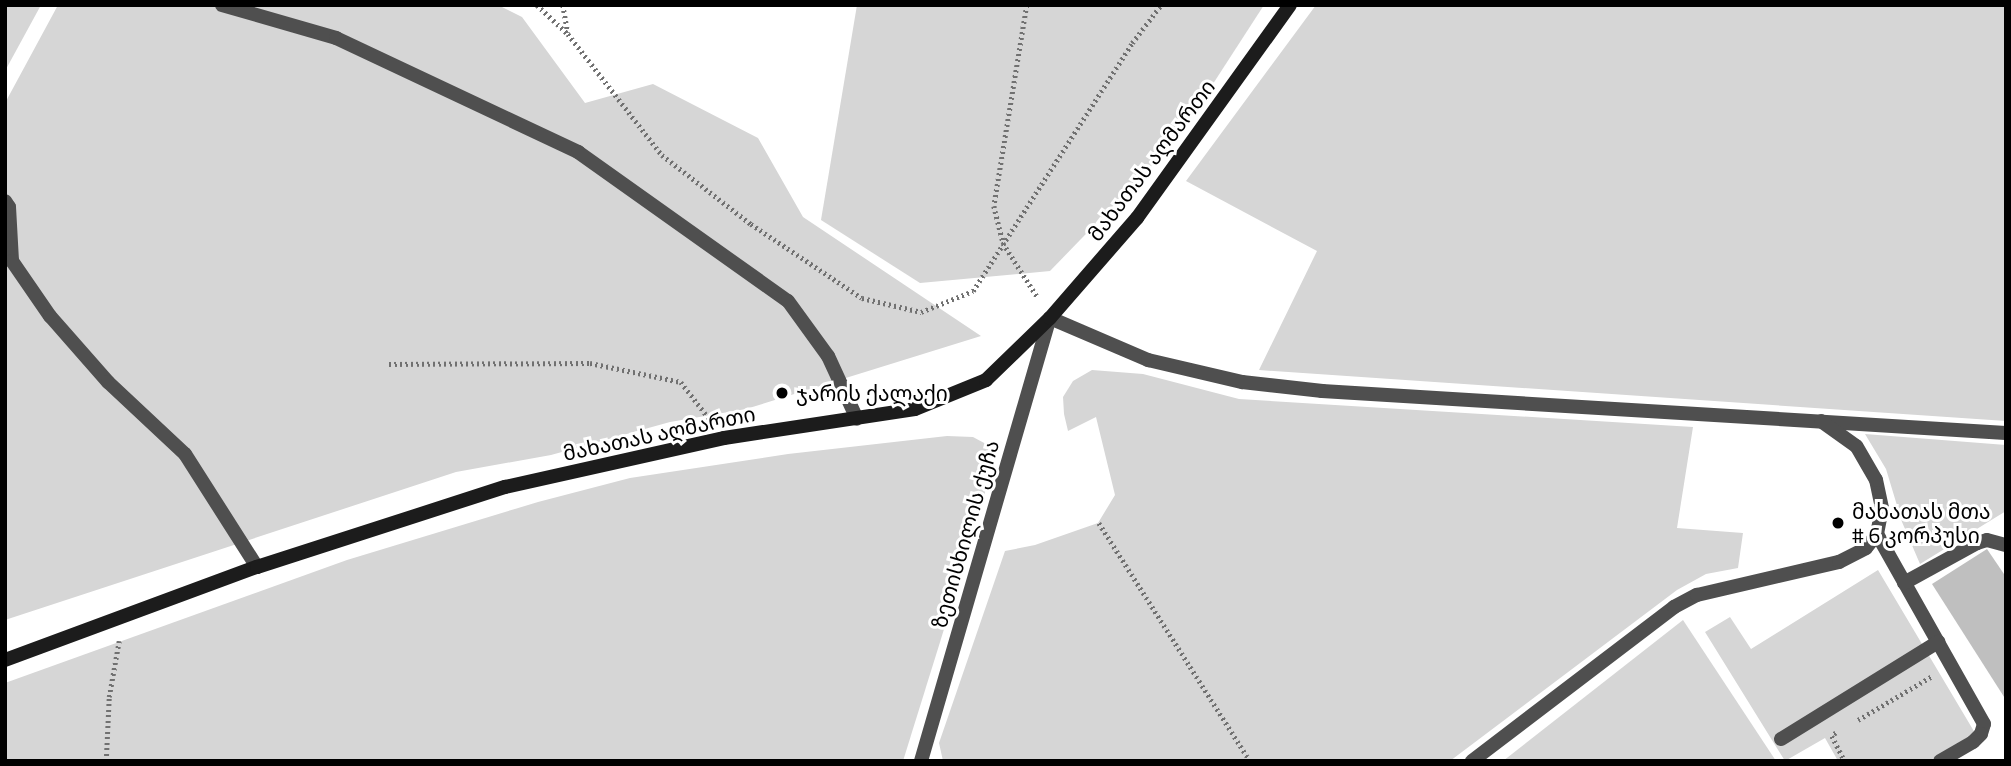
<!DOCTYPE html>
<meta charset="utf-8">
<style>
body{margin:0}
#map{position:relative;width:2011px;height:766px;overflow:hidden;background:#fff;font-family:"Titillium Web","Noto Sans Georgian",sans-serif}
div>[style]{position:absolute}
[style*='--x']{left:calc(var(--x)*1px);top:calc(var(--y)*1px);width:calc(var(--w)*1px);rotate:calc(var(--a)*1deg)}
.green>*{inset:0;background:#d6d6d6}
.building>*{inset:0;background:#bfbfbf}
.path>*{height:4.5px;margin-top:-2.25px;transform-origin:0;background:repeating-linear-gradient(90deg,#717171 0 2px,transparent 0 5.5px)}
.lane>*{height:14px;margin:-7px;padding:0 7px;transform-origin:7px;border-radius:7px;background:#4f4f4f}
.street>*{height:14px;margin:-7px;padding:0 7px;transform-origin:7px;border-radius:7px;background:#4f4f4f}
.secondary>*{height:14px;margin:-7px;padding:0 7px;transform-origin:7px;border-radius:7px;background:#1c1c1c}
.dots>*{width:19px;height:19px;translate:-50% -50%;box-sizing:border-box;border:4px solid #fff;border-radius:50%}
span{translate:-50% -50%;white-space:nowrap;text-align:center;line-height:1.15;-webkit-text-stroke:6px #fff;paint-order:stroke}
.street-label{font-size:21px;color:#000}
.poi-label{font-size:21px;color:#000}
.left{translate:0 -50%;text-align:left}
.frame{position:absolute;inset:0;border:7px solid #000;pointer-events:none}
</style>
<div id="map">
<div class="green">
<i style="clip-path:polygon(5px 5px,41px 5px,5px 71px)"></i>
<i style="clip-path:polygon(58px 5px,498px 5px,522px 17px,585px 103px,653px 84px,758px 138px,803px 217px,981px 336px,746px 409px,670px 422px,551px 455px,456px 472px,5px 620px,5px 103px)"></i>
<i style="clip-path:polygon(857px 5px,1264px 5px,1176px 141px,1050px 271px,920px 283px,821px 220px)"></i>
<i style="clip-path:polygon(1316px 5px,2006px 5px,2006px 421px,1259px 370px,1317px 251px,1186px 181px)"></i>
<i style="clip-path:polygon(1092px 370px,1143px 374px,1239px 399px,1693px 427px,1677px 528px,1743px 533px,1738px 568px,1706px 574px,1677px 590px,1450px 761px,943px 761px,939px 743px,1005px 551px,1035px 545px,1098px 523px,1115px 495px,1096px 417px,1068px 431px,1064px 414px,1063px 397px,1073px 381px)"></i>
<i style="clip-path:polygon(1865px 434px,2006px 445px,2006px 511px,1920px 564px,1902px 522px,1886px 469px)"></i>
<i style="clip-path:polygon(947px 436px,973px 437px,986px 444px,993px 461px,978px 520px,903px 761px,5px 761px,5px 683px,347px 560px,538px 502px,630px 478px,788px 454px)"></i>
<i style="clip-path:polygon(1878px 570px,1975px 733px,1929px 761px,1838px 761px,1825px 738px,1785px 761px,1705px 632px,1730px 617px,1751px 649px)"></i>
<i style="clip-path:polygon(1683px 620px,1776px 761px,1503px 761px)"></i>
</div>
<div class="building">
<i style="clip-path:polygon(1987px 549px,2006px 577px,2006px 700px,1932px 584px)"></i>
</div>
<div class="path">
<i style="--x:537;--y:5;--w:42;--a:43.1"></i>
<i style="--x:568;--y:34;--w:153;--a:52.2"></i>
<i style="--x:662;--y:155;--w:113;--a:37.8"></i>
<i style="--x:751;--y:224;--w:133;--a:33.7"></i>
<i style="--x:862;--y:298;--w:61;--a:13.3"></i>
<i style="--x:921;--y:312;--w:56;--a:-22"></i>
<i style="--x:973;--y:291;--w:295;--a:-57.3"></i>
<i style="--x:1132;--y:43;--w:48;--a:-52.7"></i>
<i style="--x:563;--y:5;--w:28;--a:80"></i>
<i style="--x:1027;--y:5;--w:204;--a:99.3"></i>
<i style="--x:994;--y:206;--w:38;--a:76"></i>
<i style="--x:1003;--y:243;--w:65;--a:57.5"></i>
<i style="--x:389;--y:364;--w:201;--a:-0.3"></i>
<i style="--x:590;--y:363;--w:93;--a:11.8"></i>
<i style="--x:681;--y:382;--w:49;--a:52.4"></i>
<i style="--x:1099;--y:523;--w:282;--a:57.6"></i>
<i style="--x:1858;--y:720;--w:86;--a:-30.7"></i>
<i style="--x:1836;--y:733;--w:5;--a:143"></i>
<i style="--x:1832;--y:736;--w:28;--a:63"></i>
<i style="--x:106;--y:761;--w:64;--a:-87.3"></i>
<i style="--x:109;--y:697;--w:57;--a:-79.9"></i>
</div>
<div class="lane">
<i style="--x:222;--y:5;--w:119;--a:16.1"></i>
<i style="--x:336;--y:38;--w:268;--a:25.2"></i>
<i style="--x:578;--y:152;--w:257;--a:35.4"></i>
<i style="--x:788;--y:301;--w:68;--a:54"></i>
<i style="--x:828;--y:356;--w:69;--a:65.3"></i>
<i style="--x:5;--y:201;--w:7;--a:56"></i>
<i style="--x:9;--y:207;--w:54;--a:86.8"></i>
<i style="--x:12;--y:261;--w:67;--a:55.4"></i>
<i style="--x:50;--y:316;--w:88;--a:48.7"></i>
<i style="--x:108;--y:382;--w:105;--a:43.1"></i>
<i style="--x:185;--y:454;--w:134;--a:57.5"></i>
<i style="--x:1877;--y:534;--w:218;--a:60.6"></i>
<i style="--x:1984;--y:724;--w:10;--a:107"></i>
<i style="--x:1981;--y:734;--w:11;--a:135"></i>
<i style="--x:1973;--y:742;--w:38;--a:150"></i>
<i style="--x:1904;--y:583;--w:83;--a:-28.7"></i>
<i style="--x:1977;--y:543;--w:10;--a:-17"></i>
<i style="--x:1987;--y:540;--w:20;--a:15"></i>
<i style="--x:1781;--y:739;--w:185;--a:-31.7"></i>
</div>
<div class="street">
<i style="--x:921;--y:761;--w:461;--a:-73.8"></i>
<i style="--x:1050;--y:318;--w:107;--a:23.2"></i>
<i style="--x:1148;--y:360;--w:97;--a:13.2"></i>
<i style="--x:1242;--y:382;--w:81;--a:6.4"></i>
<i style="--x:1322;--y:391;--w:685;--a:3.51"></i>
<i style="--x:1472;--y:761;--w:254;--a:-37.3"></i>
<i style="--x:1674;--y:607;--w:26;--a:-28"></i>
<i style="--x:1697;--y:595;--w:146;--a:-13.1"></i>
<i style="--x:1839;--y:562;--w:30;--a:-27"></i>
<i style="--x:1866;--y:548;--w:18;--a:-52"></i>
<i style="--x:1877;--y:534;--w:26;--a:-79"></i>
<i style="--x:1882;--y:508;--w:29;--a:-102"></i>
<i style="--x:1876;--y:480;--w:39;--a:-120"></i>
<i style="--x:1856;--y:446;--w:43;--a:-144.5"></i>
</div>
<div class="secondary">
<i style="--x:5;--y:660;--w:269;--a:-20.3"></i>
<i style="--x:257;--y:567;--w:261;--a:-17.9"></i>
<i style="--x:505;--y:487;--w:224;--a:-12.6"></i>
<i style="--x:724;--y:438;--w:193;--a:-8.6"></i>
<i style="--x:915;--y:409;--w:77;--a:-22.2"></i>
<i style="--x:986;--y:380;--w:89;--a:-44.1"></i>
<i style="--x:1050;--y:318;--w:133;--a:-49"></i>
<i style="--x:1137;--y:218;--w:262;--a:-54.3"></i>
</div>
<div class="dots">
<i style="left:782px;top:393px;background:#000"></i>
<i style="left:1838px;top:523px;background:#000"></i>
</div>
<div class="street-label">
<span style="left:1151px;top:160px;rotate:-53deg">მახათას აღმართი</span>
<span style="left:659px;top:433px;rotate:-12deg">მახათას აღმართი</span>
<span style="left:965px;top:534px;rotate:-74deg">ზეთისხილის ქუჩა</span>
</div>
<div class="poi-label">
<span class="left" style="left:796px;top:393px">ჯარის ქალაქი</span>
<span class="left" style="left:1852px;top:523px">მახათას მთა<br># 6 კორპუსი</span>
</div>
<div class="frame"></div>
</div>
